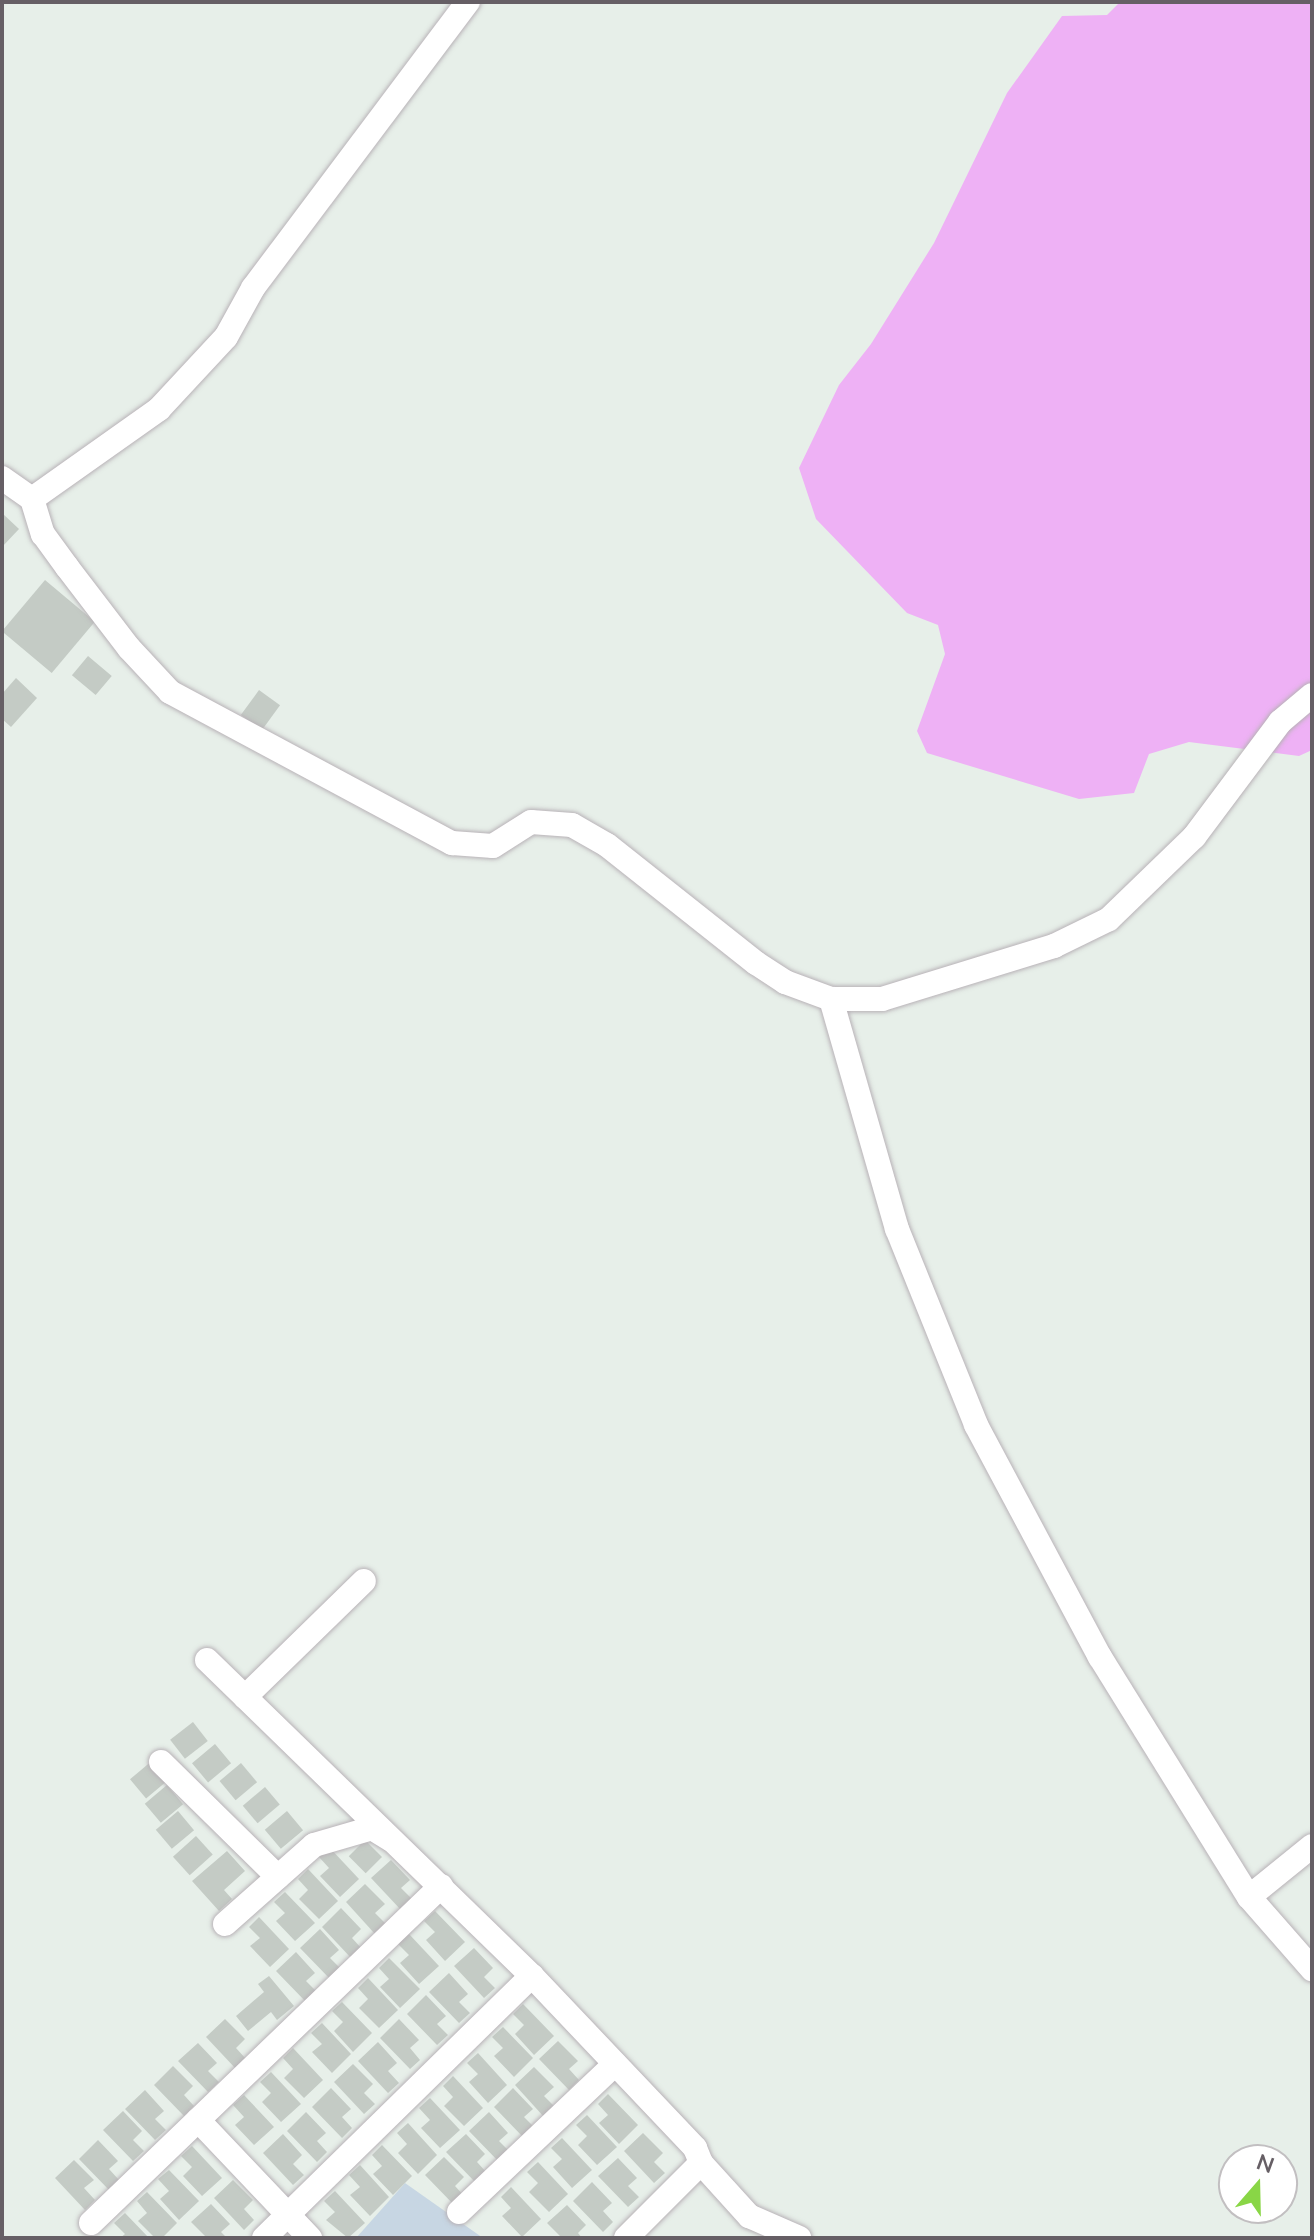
<!DOCTYPE html>
<style>
body{margin:0}
#map{position:relative;width:1314px;height:2240px;overflow:hidden;background:#e7efe9;font-family:Mulish,sans-serif}
div>[style]{position:absolute}
[style*='--x']{left:calc(var(--x)*1px);top:calc(var(--y)*1px);width:calc(var(--w)*1px);rotate:calc(var(--a)*1deg)}
.green>*{inset:0;background:#c7d6e3}
.water>*{inset:0;background:#eeb1f5}
.building>*{inset:0;background:#c4cbc5;transform-origin:0 0}
.roads{filter:drop-shadow(0 0 2px #b8b2b7) drop-shadow(0 0 2px #b8b2b7)}
.street>*{height:24px;margin:-12px;padding:0 12px;transform-origin:12px;border-radius:12px;background:#fff}
span{translate:-50% -50%;white-space:nowrap;text-align:center;line-height:1.15;-webkit-text-stroke:6px #fff;paint-order:stroke}
.frame{position:absolute;inset:0;border:4px solid #665f65;pointer-events:none}
.north{position:absolute;left:1218px;top:2144px;width:80px;height:80px;box-sizing:border-box;background:#fff;border:2px solid #c2bfc1;border-radius:50%;rotate:20deg;font-size:22px;font-weight:700;line-height:32px;text-align:center;color:#665f65}
.north::after{content:'';display:block;margin:auto;width:28px;height:36px;background:#89d646;clip-path:polygon(50% 0,100% 100%,50% 72%,0 100%)}
</style>
<div id="map">
<div class="green">
<i style="clip-path:polygon(405px 2183px,483px 2238px,356px 2238px)"></i>
</div>
<div class="water">
<i style="clip-path:polygon(1120px 2px,1312px 2px,1312px 750px,1299px 756px,1189px 742px,1149px 754px,1134px 793px,1079px 799px,927px 753px,917px 731px,945px 654px,938px 625px,907px 613px,816px 519px,799px 468px,839px 385px,871px 344px,934px 243px,1007px 93px,1062px 16px,1107px 15px)"></i>
</div>
<div class="building">
<i style="clip-path:polygon(2px 513px,19px 529px,2px 547px)"></i>
<i style="left:45px;top:580px;width:65px;height:67px;rotate:40deg"></i>
<i style="left:88px;top:656px;width:31px;height:25px;rotate:40deg"></i>
<i style="clip-path:polygon(16px 678px,37px 698px,11px 727px,2px 719px,2px 694px)"></i>
<i style="left:259px;top:690px;width:26px;height:31px;rotate:36deg"></i>
<i style="left:193px;top:1722px;width:24px;height:29px;rotate:52deg"></i>
<i style="left:215px;top:1744px;width:25px;height:30px;rotate:50deg"></i>
<i style="left:153px;top:1760px;width:25px;height:30px;rotate:50deg"></i>
<i style="left:241px;top:1763px;width:25px;height:28px;rotate:50deg"></i>
<i style="left:167px;top:1785px;width:25px;height:29px;rotate:50deg"></i>
<i style="left:265px;top:1787px;width:23px;height:29px;rotate:50deg"></i>
<i style="left:178px;top:1811px;width:25px;height:29px;rotate:50deg"></i>
<i style="left:287px;top:1811px;width:25px;height:29px;rotate:50deg"></i>
<i style="left:196px;top:1836px;width:25px;height:31px;rotate:48deg"></i>
<i style="left:365px;top:1840px;width:24px;height:23px;rotate:45deg"></i>
<i style="clip-path:polygon(329px 1847px,359px 1879px,340px 1897px,320px 1876px,329px 1868px,319px 1857px)"></i>
<i style="clip-path:polygon(227px 1851px,245px 1871px,224px 1890px,232px 1899px,219px 1911px,192px 1881px)"></i>
<i style="clip-path:polygon(391px 1860px,410px 1880px,401px 1888px,412px 1899px,401px 1910px,371px 1878px)"></i>
<i style="clip-path:polygon(308px 1869px,338px 1901px,319px 1919px,299px 1899px,308px 1890px,298px 1879px)"></i>
<i style="clip-path:polygon(365px 1884px,385px 1904px,375px 1913px,386px 1924px,375px 1934px,346px 1902px)"></i>
<i style="clip-path:polygon(285px 1892px,315px 1923px,295px 1941px,276px 1921px,285px 1913px,274px 1902px)"></i>
<i style="clip-path:polygon(341px 1908px,361px 1929px,352px 1938px,362px 1949px,352px 1959px,322px 1927px)"></i>
<i style="clip-path:polygon(435px 1911px,465px 1942px,445px 1961px,426px 1940px,435px 1932px,424px 1921px)"></i>
<i style="clip-path:polygon(259px 1917px,289px 1949px,270px 1967px,250px 1946px,260px 1938px,249px 1927px)"></i>
<i style="clip-path:polygon(320px 1929px,339px 1950px,330px 1958px,341px 1969px,330px 1979px,300px 1948px)"></i>
<i style="clip-path:polygon(409px 1934px,439px 1966px,419px 1984px,400px 1963px,409px 1955px,398px 1944px)"></i>
<i style="clip-path:polygon(474px 1948px,493px 1968px,484px 1977px,495px 1988px,484px 1998px,454px 1966px)"></i>
<i style="clip-path:polygon(296px 1952px,315px 1973px,306px 1981px,317px 1992px,306px 2002px,276px 1971px)"></i>
<i style="clip-path:polygon(389px 1958px,420px 1989px,400px 2008px,380px 1987px,389px 1979px,379px 1968px)"></i>
<i style="clip-path:polygon(449px 1973px,468px 1994px,459px 2002px,470px 2013px,459px 2023px,429px 1992px)"></i>
<i style="clip-path:polygon(269px 1976px,294px 2006px,277px 2020px,271px 2012px,248px 2031px,236px 2016px,264px 1992px,258px 1984px)"></i>
<i style="clip-path:polygon(368px 1978px,398px 2010px,379px 2028px,359px 2008px,368px 1999px,358px 1988px)"></i>
<i style="clip-path:polygon(426px 1995px,446px 2016px,437px 2024px,448px 2035px,437px 2045px,407px 2014px)"></i>
<i style="clip-path:polygon(342px 2002px,372px 2033px,353px 2052px,334px 2031px,343px 2022px,332px 2011px)"></i>
<i style="clip-path:polygon(523px 2004px,554px 2036px,534px 2055px,515px 2034px,524px 2025px,513px 2014px)"></i>
<i style="clip-path:polygon(225px 2019px,245px 2039px,236px 2048px,246px 2059px,236px 2069px,206px 2037px)"></i>
<i style="clip-path:polygon(399px 2019px,419px 2040px,410px 2048px,420px 2060px,410px 2069px,380px 2038px)"></i>
<i style="clip-path:polygon(322px 2023px,351px 2054px,332px 2073px,312px 2052px,322px 2044px,311px 2033px)"></i>
<i style="clip-path:polygon(503px 2027px,533px 2058px,514px 2077px,494px 2056px,503px 2048px,492px 2037px)"></i>
<i style="clip-path:polygon(558px 2041px,578px 2061px,569px 2069px,579px 2080px,569px 2090px,539px 2059px)"></i>
<i style="clip-path:polygon(378px 2042px,397px 2063px,388px 2071px,399px 2083px,388px 2093px,358px 2061px)"></i>
<i style="clip-path:polygon(198px 2043px,217px 2063px,208px 2071px,219px 2082px,208px 2092px,178px 2061px)"></i>
<i style="clip-path:polygon(293px 2048px,323px 2080px,304px 2098px,284px 2078px,293px 2069px,283px 2058px)"></i>
<i style="clip-path:polygon(478px 2053px,507px 2085px,488px 2103px,469px 2082px,478px 2074px,467px 2063px)"></i>
<i style="clip-path:polygon(353px 2064px,373px 2084px,364px 2093px,375px 2104px,364px 2114px,334px 2082px)"></i>
<i style="clip-path:polygon(173px 2066px,193px 2086px,184px 2095px,194px 2106px,184px 2116px,154px 2085px)"></i>
<i style="clip-path:polygon(534px 2067px,554px 2087px,544px 2096px,555px 2107px,544px 2117px,515px 2085px)"></i>
<i style="clip-path:polygon(271px 2072px,301px 2104px,281px 2122px,262px 2102px,271px 2093px,260px 2082px)"></i>
<i style="clip-path:polygon(453px 2076px,483px 2108px,464px 2126px,444px 2106px,453px 2097px,443px 2086px)"></i>
<i style="clip-path:polygon(331px 2088px,351px 2109px,342px 2117px,352px 2128px,342px 2138px,312px 2107px)"></i>
<i style="clip-path:polygon(513px 2088px,533px 2109px,524px 2117px,535px 2128px,524px 2138px,494px 2107px)"></i>
<i style="clip-path:polygon(145px 2090px,164px 2111px,155px 2119px,166px 2130px,155px 2140px,125px 2109px)"></i>
<i style="clip-path:polygon(608px 2094px,638px 2125px,619px 2144px,599px 2123px,608px 2115px,598px 2104px)"></i>
<i style="clip-path:polygon(244px 2095px,274px 2127px,254px 2145px,235px 2125px,244px 2117px,233px 2105px)"></i>
<i style="clip-path:polygon(430px 2098px,460px 2130px,440px 2148px,421px 2128px,430px 2120px,419px 2108px)"></i>
<i style="clip-path:polygon(123px 2111px,142px 2131px,133px 2140px,144px 2151px,133px 2161px,103px 2130px)"></i>
<i style="clip-path:polygon(306px 2112px,326px 2133px,317px 2141px,327px 2152px,317px 2162px,287px 2131px)"></i>
<i style="clip-path:polygon(489px 2112px,508px 2133px,499px 2141px,510px 2152px,499px 2162px,469px 2131px)"></i>
<i style="clip-path:polygon(587px 2115px,617px 2147px,597px 2165px,578px 2145px,587px 2136px,576px 2125px)"></i>
<i style="clip-path:polygon(408px 2123px,437px 2155px,418px 2174px,398px 2153px,407px 2144px,397px 2133px)"></i>
<i style="clip-path:polygon(643px 2133px,663px 2153px,654px 2162px,665px 2173px,654px 2183px,624px 2151px)"></i>
<i style="clip-path:polygon(283px 2134px,302px 2155px,293px 2164px,304px 2175px,293px 2185px,263px 2153px)"></i>
<i style="clip-path:polygon(466px 2134px,485px 2154px,477px 2162px,487px 2173px,476px 2183px,446px 2152px)"></i>
<i style="clip-path:polygon(562px 2138px,592px 2170px,572px 2188px,553px 2167px,562px 2159px,551px 2148px)"></i>
<i style="clip-path:polygon(98px 2140px,118px 2161px,109px 2169px,119px 2180px,109px 2190px,79px 2159px)"></i>
<i style="clip-path:polygon(382px 2145px,412px 2176px,393px 2195px,373px 2174px,382px 2166px,372px 2155px)"></i>
<i style="clip-path:polygon(192px 2146px,222px 2178px,202px 2196px,183px 2176px,192px 2167px,181px 2156px)"></i>
<i style="clip-path:polygon(444px 2157px,464px 2177px,455px 2186px,465px 2197px,455px 2206px,425px 2175px)"></i>
<i style="clip-path:polygon(618px 2158px,637px 2178px,628px 2186px,639px 2197px,628px 2207px,598px 2176px)"></i>
<i style="clip-path:polygon(74px 2160px,94px 2180px,84px 2188px,95px 2200px,85px 2210px,55px 2178px)"></i>
<i style="clip-path:polygon(538px 2162px,568px 2194px,549px 2212px,529px 2192px,538px 2183px,527px 2172px)"></i>
<i style="clip-path:polygon(360px 2165px,389px 2197px,370px 2216px,350px 2195px,360px 2187px,349px 2175px)"></i>
<i style="clip-path:polygon(169px 2170px,199px 2201px,179px 2220px,160px 2199px,169px 2191px,158px 2179px)"></i>
<i style="clip-path:polygon(233px 2180px,253px 2200px,244px 2209px,254px 2220px,244px 2230px,214px 2198px)"></i>
<i style="clip-path:polygon(592px 2182px,612px 2203px,603px 2211px,613px 2222px,603px 2232px,573px 2201px)"></i>
<i style="clip-path:polygon(511px 2187px,541px 2219px,522px 2237px,502px 2216px,511px 2208px,501px 2197px)"></i>
<i style="clip-path:polygon(335px 2191px,365px 2223px,348px 2238px,326px 2220px,335px 2212px,324px 2201px)"></i>
<i style="clip-path:polygon(147px 2192px,177px 2223px,162px 2238px,155px 2238px,138px 2221px,147px 2213px,137px 2201px)"></i>
<i style="clip-path:polygon(211px 2204px,230px 2224px,221px 2232px,227px 2238px,207px 2238px,191px 2222px)"></i>
<i style="clip-path:polygon(567px 2205px,586px 2225px,578px 2233px,582px 2238px,562px 2238px,547px 2223px)"></i>
<i style="clip-path:polygon(125px 2213px,149px 2238px,120px 2238px,125px 2234px,114px 2223px)"></i>
</div>
<div class="roads">
<div class="street">
<i style="--x:2;--y:478;--w:37;--a:35"></i>
<i style="--x:32;--y:499;--w:156;--a:-35.3"></i>
<i style="--x:159;--y:409;--w:98;--a:-47.1"></i>
<i style="--x:226;--y:337;--w:56;--a:-61.1"></i>
<i style="--x:253;--y:288;--w:358;--a:-53.1"></i>
<i style="--x:32;--y:499;--w:37;--a:73"></i>
<i style="--x:43;--y:534;--w:41;--a:54"></i>
<i style="--x:67;--y:567;--w:102;--a:52.6"></i>
<i style="--x:129;--y:648;--w:60;--a:47"></i>
<i style="--x:170;--y:692;--w:320;--a:28.2"></i>
<i style="--x:452;--y:843;--w:41;--a:4.2"></i>
<i style="--x:493;--y:846;--w:45;--a:-32.3"></i>
<i style="--x:531;--y:822;--w:41;--a:4.2"></i>
<i style="--x:572;--y:825;--w:40;--a:29.7"></i>
<i style="--x:607;--y:845;--w:190;--a:38.4"></i>
<i style="--x:756;--y:963;--w:35;--a:33"></i>
<i style="--x:785;--y:982;--w:49;--a:20.3"></i>
<i style="--x:831;--y:999;--w:51;--a:0"></i>
<i style="--x:882;--y:999;--w:180;--a:-17.1"></i>
<i style="--x:1054;--y:946;--w:61;--a:-26.1"></i>
<i style="--x:1109;--y:919;--w:118;--a:-44"></i>
<i style="--x:1194;--y:837;--w:144;--a:-53.2"></i>
<i style="--x:1280;--y:722;--w:42;--a:-40.2"></i>
<i style="--x:831;--y:999;--w:239;--a:74"></i>
<i style="--x:897;--y:1229;--w:211;--a:68"></i>
<i style="--x:976;--y:1425;--w:263;--a:61.9"></i>
<i style="--x:1100;--y:1657;--w:282;--a:58.2"></i>
<i style="--x:1249;--y:1897;--w:96;--a:48.8"></i>
<i style="--x:207;--y:1660;--w:453;--a:44.2"></i>
<i style="--x:532;--y:1976;--w:237;--a:46.5"></i>
<i style="--x:695;--y:2148;--w:16;--a:68"></i>
<i style="--x:701;--y:2163;--w:72;--a:47.8"></i>
<i style="--x:749;--y:2216;--w:55;--a:23.7"></i>
<i style="--x:245;--y:1697;--w:166;--a:-44.3"></i>
<i style="--x:161;--y:1762;--w:164;--a:44.5"></i>
<i style="--x:1249;--y:1897;--w:81;--a:-39"></i>
<i style="--x:225;--y:1924;--w:119;--a:-41.6"></i>
<i style="--x:314;--y:1845;--w:60;--a:-16.3"></i>
<i style="--x:372;--y:1828;--w:22;--a:32"></i>
<i style="--x:198;--y:2120;--w:163;--a:46.5"></i>
<i style="--x:459;--y:2212;--w:215;--a:-43.5"></i>
<i style="--x:91;--y:2223;--w:486;--a:-43.9"></i>
<i style="--x:264;--y:2238;--w:375;--a:-44.4"></i>
<i style="--x:626;--y:2238;--w:106;--a:-45"></i>
</div>
</div>
<div class="frame"></div>
<div class="north">N</div>
</div>
